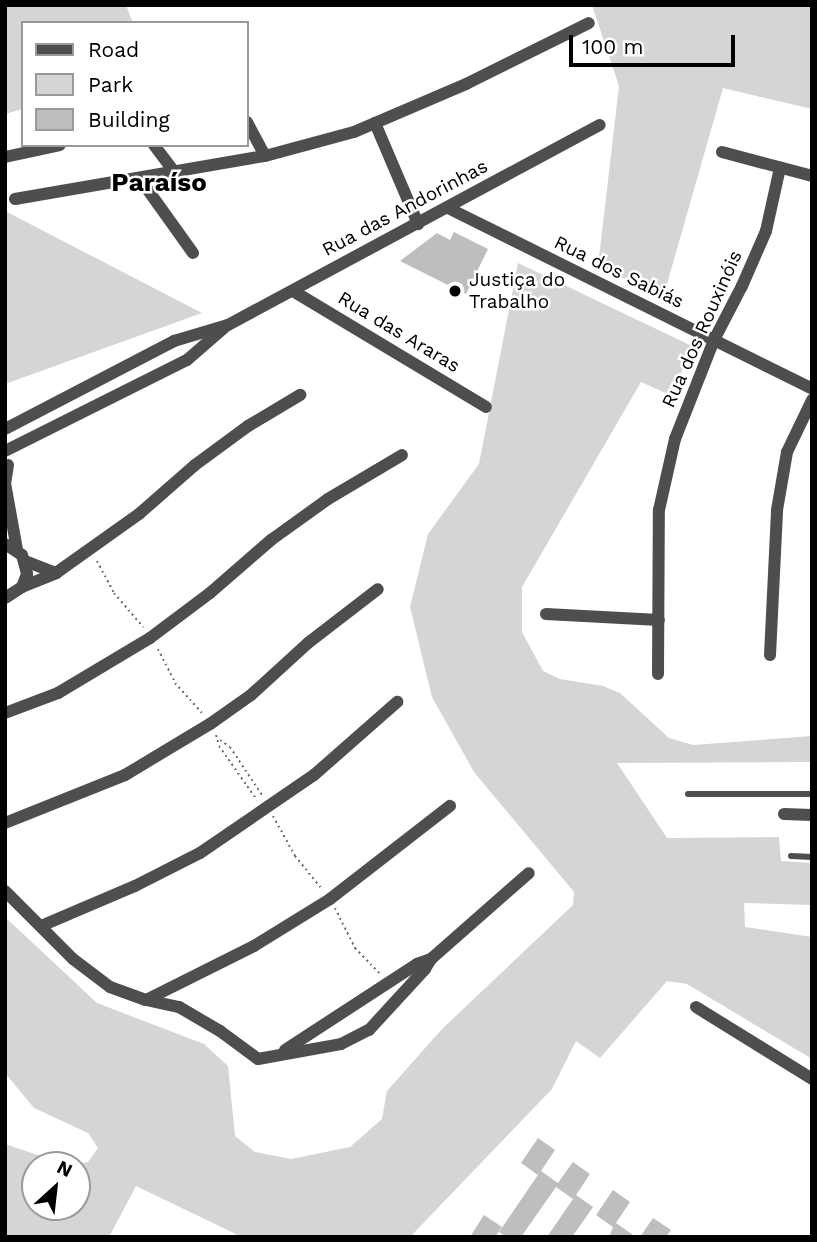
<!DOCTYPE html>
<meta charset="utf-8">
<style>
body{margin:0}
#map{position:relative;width:817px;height:1242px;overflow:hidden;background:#fff;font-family:"Work Sans",sans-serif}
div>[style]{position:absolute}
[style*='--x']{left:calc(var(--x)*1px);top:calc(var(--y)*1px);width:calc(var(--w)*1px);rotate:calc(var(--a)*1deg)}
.green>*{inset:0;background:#d5d5d5}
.building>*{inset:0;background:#bebebe}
.path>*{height:2px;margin-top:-1px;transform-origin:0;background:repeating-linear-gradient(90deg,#707070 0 2px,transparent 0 5.5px)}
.lane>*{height:6px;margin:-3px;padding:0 3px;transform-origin:3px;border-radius:3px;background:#4e4e4e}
.street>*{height:12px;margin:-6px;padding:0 6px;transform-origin:6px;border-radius:6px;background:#4e4e4e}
.dots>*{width:19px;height:19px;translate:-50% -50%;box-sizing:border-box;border:4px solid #fff;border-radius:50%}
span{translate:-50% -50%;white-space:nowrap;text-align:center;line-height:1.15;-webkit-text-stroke:5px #fff;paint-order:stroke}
.street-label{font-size:19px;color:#000}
.poi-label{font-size:19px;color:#000}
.left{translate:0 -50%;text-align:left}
.district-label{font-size:26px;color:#000;font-weight:700}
.frame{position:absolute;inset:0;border:7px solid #000;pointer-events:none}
.legend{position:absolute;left:21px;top:21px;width:228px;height:126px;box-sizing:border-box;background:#fff;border:2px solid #999;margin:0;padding:9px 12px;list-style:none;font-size:21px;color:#000}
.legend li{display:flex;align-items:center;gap:14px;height:35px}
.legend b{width:35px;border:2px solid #999}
.north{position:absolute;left:21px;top:1151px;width:70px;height:70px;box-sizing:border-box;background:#fff;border:2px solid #999;border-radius:50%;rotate:27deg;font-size:19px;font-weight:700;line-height:28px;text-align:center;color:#000}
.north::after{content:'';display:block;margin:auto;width:24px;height:32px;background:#000;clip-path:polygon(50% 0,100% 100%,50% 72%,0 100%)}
.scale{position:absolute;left:569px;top:35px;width:166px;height:32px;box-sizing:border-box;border:4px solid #000;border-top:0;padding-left:9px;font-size:21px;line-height:24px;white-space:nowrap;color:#000;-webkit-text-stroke:5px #fff;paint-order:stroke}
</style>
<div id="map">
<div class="green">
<i style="clip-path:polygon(5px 5px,126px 5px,133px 23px,23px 23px,23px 109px,5px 114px)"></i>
<i style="clip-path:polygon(592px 5px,812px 5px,812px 109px,723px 88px,663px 298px,598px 266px,619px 86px)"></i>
<i style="clip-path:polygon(5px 211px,202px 313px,5px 384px)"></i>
<i style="clip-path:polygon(518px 263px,692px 346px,672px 396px,641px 382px,522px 587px,522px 632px,543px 671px,560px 679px,603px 686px,620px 693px,669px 738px,693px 745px,812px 736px,812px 762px,617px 763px,667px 838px,779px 837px,781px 861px,812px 863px,812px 905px,744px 903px,745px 927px,812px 937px,812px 1059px,687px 984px,667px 981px,600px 1058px,576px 1041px,552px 1089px,410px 1237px,242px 1237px,136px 1186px,109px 1237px,5px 1237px,5px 1144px,67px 1165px,35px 1165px,35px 1207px,77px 1207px,77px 1165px,72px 1165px,88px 1162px,98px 1148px,88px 1133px,34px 1108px,5px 1073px,5px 917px,97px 1003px,204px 1044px,228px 1066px,235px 1136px,255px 1152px,291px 1159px,350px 1147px,382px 1119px,387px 1091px,442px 1029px,573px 905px,574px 892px,474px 772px,432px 697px,410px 607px,428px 534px,479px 464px)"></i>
</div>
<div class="building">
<i style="clip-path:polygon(454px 232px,488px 249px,466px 294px,400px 261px,437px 233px,450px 240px)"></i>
<i style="clip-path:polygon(538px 1138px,555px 1150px,541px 1171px,558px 1183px,573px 1162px,590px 1174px,576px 1195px,593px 1207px,572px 1237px,547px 1237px,573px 1199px,556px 1187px,521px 1237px,507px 1237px,499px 1232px,538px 1175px,521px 1163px)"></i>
<i style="clip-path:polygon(613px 1190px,630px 1202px,614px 1226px,616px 1223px,636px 1237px,609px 1237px,613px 1227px,596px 1215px)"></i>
<i style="clip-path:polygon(484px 1215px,502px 1227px,495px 1237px,470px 1237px)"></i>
<i style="clip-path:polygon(653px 1218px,671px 1230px,666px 1237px,640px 1237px)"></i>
</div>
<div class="path">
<i style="--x:97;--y:561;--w:36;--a:62"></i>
<i style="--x:114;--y:593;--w:45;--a:49.5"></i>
<i style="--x:158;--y:649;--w:38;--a:63"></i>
<i style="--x:175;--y:683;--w:40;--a:48"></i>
<i style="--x:216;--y:735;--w:11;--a:75"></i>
<i style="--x:219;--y:746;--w:66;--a:54.9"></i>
<i style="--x:220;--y:740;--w:12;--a:35"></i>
<i style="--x:230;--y:747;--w:58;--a:56.3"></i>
<i style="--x:273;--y:816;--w:46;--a:61.2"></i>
<i style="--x:295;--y:856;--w:43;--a:50.7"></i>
<i style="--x:335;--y:908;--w:45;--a:63.4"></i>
<i style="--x:355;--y:948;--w:35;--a:46"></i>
</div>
<div class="lane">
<i style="--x:688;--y:794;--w:124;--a:0"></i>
<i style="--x:791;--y:856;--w:21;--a:3"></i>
</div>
<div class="street">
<i style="--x:247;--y:122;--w:38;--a:62"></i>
<i style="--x:375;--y:123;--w:110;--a:66.9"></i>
<i style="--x:154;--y:145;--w:34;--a:53"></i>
<i style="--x:722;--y:152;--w:93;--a:14.9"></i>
<i style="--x:5;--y:157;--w:56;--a:-12.3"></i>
<i style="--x:140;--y:179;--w:91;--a:54.4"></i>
<i style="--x:15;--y:199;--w:254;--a:-9.8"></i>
<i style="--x:265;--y:156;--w:92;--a:-15.1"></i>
<i style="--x:354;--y:132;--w:122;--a:-23.2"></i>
<i style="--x:466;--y:84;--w:137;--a:-26.4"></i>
<i style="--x:448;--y:208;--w:407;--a:26.4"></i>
<i style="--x:293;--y:291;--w:225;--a:31"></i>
<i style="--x:5;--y:429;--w:191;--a:-27.5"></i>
<i style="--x:174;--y:341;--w:56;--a:-16.5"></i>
<i style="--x:228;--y:325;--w:422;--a:-28.3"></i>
<i style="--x:5;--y:451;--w:203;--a:-26.6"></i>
<i style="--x:187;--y:360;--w:50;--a:-41"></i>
<i style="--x:8;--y:465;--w:18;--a:99"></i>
<i style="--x:5;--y:483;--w:68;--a:79.8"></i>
<i style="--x:5;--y:544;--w:20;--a:33"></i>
<i style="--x:22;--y:555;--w:20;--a:75"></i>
<i style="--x:27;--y:574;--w:14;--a:111"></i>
<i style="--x:22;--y:587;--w:20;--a:147"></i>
<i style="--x:56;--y:573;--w:102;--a:-35.4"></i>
<i style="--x:139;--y:514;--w:74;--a:-41.2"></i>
<i style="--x:195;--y:465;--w:66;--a:-36.3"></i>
<i style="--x:248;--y:426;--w:61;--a:-30.8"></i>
<i style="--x:22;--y:587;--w:37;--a:-22"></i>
<i style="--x:56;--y:573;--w:33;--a:-159"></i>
<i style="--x:546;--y:614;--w:113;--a:3"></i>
<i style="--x:770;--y:655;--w:145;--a:-87.2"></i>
<i style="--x:777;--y:510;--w:59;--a:-80.2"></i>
<i style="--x:787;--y:452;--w:58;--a:-64.3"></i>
<i style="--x:658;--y:674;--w:164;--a:-89.7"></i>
<i style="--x:659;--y:510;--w:73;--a:-77.3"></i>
<i style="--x:675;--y:439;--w:106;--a:-68.5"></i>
<i style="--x:714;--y:340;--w:61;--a:-62.6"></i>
<i style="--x:742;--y:286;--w:60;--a:-66.4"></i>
<i style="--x:766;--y:231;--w:65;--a:-77.5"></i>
<i style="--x:5;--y:713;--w:57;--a:-20.7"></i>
<i style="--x:58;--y:693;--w:107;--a:-30.9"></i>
<i style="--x:150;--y:638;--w:75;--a:-36.9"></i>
<i style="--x:210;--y:593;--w:81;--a:-41"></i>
<i style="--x:271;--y:540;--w:70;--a:-35.7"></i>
<i style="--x:328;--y:499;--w:86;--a:-30.7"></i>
<i style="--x:784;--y:814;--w:28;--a:2"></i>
<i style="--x:5;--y:823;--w:129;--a:-21.8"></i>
<i style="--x:125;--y:775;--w:99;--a:-31"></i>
<i style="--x:210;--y:724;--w:50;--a:-35.3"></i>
<i style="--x:251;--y:695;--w:77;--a:-42.4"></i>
<i style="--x:308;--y:643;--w:88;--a:-37.6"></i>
<i style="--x:5;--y:891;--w:96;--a:45"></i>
<i style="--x:73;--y:959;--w:46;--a:37.1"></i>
<i style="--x:110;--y:987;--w:38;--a:20"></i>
<i style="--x:146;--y:1000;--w:34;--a:12"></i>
<i style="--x:179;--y:1007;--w:48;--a:30.3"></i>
<i style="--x:220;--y:1031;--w:47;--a:36.4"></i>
<i style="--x:258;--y:1059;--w:84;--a:-10.2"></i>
<i style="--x:341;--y:1044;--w:31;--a:-27"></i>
<i style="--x:369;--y:1030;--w:83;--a:-47.4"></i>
<i style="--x:425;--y:969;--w:12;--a:-59"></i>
<i style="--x:431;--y:959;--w:130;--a:-41.3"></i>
<i style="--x:41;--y:926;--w:102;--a:-23.1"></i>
<i style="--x:135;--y:886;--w:73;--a:-26.9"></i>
<i style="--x:200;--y:853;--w:138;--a:-34.4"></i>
<i style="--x:314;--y:775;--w:111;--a:-41.3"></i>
<i style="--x:146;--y:1000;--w:121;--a:-26.6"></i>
<i style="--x:254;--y:946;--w:89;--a:-31.7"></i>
<i style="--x:330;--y:899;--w:152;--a:-37.8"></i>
<i style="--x:696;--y:1007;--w:137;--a:31.8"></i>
<i style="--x:285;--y:1050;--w:158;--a:-33.1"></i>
<i style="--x:417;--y:964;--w:15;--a:-20"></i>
</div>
<div class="dots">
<i style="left:455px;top:291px;background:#000"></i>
</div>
<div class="street-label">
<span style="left:405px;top:208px;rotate:-28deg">Rua das Andorinhas</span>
<span style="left:619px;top:272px;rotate:26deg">Rua dos Sabiás</span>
<span style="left:702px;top:329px;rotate:-66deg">Rua dos Rouxinóis</span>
<span style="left:399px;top:332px;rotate:31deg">Rua das Araras</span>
</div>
<div class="poi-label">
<span class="left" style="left:469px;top:291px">Justiça do<br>Trabalho</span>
</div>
<div class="district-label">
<span style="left:159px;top:183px">Paraíso</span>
</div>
<div class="frame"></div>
<ul class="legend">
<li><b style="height:9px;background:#4e4e4e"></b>Road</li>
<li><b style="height:19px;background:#d5d5d5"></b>Park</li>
<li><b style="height:19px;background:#bebebe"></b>Building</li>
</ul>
<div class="north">N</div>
<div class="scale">100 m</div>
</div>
